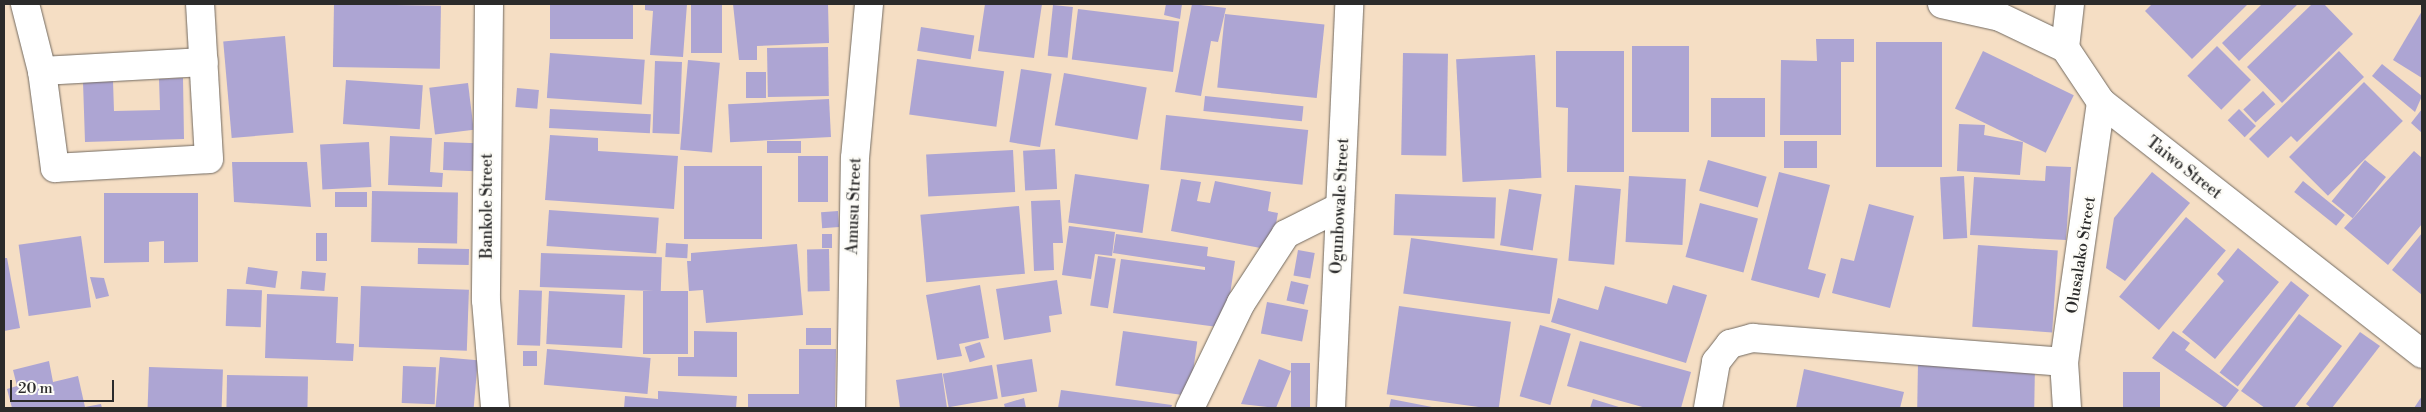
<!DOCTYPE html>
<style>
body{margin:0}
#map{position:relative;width:2426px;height:412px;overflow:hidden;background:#f5dec4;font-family:"Libre Bodoni",serif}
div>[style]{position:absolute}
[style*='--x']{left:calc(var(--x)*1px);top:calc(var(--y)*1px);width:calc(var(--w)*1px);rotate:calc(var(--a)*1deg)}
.building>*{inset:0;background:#ada5d3;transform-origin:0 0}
.roads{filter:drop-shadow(0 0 1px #726a61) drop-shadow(0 0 1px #726a61)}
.minor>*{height:28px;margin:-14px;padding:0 14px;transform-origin:14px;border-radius:14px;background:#fff}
span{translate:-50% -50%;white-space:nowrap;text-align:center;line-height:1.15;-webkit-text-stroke:4.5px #fdfcf7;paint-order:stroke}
.street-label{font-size:16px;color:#2b2b2b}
.frame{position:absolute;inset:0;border:5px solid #2b2b2b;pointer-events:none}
.scale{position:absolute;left:10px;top:380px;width:104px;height:22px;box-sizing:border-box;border:2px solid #2b2b2b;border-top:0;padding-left:6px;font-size:15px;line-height:18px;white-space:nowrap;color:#2b2b2b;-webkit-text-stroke:4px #fdfcf7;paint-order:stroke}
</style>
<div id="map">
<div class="building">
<i style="left:334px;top:4px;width:107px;height:63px;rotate:1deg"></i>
<i style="left:550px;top:4px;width:83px;height:35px"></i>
<i style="clip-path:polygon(645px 4px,687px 4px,683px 57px,650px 55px,653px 11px,645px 10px)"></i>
<i style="left:691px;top:4px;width:31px;height:49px"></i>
<i style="clip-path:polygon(733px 4px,828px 4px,829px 43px,757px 46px,757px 60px,739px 60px)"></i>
<i style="clip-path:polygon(985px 4px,1042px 4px,1034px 58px,978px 51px)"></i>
<i style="clip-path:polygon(1166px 4px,1182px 4px,1180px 19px,1164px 15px)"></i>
<i style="clip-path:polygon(1192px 4px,1226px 8px,1218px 42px,1211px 41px,1201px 96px,1175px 92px)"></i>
<i style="clip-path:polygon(2152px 4px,2248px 4px,2192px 59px,2145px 11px)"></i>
<i style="clip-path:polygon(2262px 4px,2298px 4px,2239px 61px,2222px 43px)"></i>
<i style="clip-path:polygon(2312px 4px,2324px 4px,2353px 34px,2282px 103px,2247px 67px)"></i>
<i style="left:1053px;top:5px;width:20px;height:51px;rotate:6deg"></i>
<i style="left:1078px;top:9px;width:102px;height:51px;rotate:7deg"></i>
<i style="clip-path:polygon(2422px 11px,2422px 78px,2393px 60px)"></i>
<i style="left:1225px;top:14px;width:100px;height:74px;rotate:6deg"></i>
<i style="left:921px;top:27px;width:54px;height:24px;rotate:9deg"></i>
<i style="left:285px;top:36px;width:97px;height:62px;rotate:85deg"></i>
<i style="clip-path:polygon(1816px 39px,1854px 39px,1854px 62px,1841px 62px,1841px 135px,1780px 135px,1781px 60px,1817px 61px)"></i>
<i style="left:1876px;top:42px;width:66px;height:125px"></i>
<i style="left:1632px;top:46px;width:57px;height:86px"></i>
<i style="left:2217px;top:46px;width:48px;height:42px;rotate:45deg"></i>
<i style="left:828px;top:47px;width:49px;height:61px;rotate:89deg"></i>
<i style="clip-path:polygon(1556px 51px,1624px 51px,1624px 172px,1567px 172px,1568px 108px,1556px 107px)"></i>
<i style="left:1983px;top:51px;width:101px;height:64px;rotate:26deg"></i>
<i style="clip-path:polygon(2339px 51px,2364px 77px,2297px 142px,2291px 136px,2268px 158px,2249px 139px)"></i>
<i style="left:550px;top:53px;width:95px;height:45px;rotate:4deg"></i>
<i style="left:1403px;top:53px;width:45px;height:102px;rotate:1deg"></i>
<i style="left:1535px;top:55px;width:123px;height:79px;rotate:87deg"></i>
<i style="left:917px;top:59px;width:88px;height:56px;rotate:8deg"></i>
<i style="left:688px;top:60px;width:32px;height:90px;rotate:5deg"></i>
<i style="left:655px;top:61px;width:27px;height:72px;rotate:2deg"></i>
<i style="clip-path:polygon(2382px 64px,2422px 96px,2415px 112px,2372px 76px)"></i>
<i style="left:1021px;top:69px;width:31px;height:74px;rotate:9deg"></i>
<i style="left:766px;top:72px;width:26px;height:20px;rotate:90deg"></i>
<i style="left:1064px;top:73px;width:84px;height:53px;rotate:10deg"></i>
<i style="clip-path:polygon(183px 78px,184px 139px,85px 142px,83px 82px,113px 81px,114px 111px,160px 110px,159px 79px)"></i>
<i style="left:346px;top:80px;width:77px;height:44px;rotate:4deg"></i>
<i style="left:2364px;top:82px;width:55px;height:106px;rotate:45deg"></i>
<i style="left:468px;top:83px;width:47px;height:39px;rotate:83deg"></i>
<i style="left:517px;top:88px;width:22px;height:19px;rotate:5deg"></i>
<i style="left:2263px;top:91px;width:18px;height:27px;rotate:47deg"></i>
<i style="left:1205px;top:96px;width:99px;height:15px;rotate:6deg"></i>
<i style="left:1711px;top:98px;width:54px;height:39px"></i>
<i style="left:829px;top:99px;width:38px;height:101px;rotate:87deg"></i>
<i style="left:550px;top:109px;width:101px;height:19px;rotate:3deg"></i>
<i style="left:2239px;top:109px;width:24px;height:16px;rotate:45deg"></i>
<i style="clip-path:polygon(2422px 109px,2422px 133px,2411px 123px)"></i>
<i style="left:1166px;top:115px;width:143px;height:55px;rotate:6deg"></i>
<i style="clip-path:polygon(1959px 124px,1985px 125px,1984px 135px,2023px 142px,2020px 175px,1957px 171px)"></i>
<i style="clip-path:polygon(550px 135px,598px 138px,598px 151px,678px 156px,674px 209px,545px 200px)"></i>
<i style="clip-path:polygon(390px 136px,432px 138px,430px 172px,443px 173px,442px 187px,388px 185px)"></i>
<i style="left:801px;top:141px;width:12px;height:34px;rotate:90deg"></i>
<i style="left:1784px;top:141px;width:33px;height:27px"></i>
<i style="left:369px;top:142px;width:45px;height:49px;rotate:87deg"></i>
<i style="left:444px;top:142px;width:33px;height:28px;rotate:2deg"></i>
<i style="left:1055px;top:149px;width:40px;height:32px;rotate:87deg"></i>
<i style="left:1013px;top:150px;width:42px;height:87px;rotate:87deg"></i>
<i style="clip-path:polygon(2414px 151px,2422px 158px,2422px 224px,2388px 265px,2344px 228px)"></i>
<i style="left:798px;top:156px;width:30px;height:46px"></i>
<i style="left:1708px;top:160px;width:61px;height:32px;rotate:16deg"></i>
<i style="left:2365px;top:160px;width:27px;height:53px;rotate:39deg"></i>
<i style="clip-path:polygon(232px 162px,307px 162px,311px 207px,234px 202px)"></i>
<i style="left:684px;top:166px;width:78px;height:73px"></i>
<i style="clip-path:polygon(2046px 166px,2071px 167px,2066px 240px,1970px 235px,1974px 177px,2045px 181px)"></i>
<i style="clip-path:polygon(1779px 172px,1830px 185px,1808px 269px,1826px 274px,1819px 298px,1751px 280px)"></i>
<i style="clip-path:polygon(2152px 172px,2190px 203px,2125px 281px,2106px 268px,2114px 218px)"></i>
<i style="left:1075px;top:174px;width:75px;height:49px;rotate:8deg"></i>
<i style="left:1629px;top:176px;width:57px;height:66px;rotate:3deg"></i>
<i style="left:1964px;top:176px;width:62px;height:24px;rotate:87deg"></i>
<i style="clip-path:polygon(1181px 179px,1201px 182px,1197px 201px,1210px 203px,1215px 181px,1271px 192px,1268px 211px,1278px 213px,1271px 250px,1171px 231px)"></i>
<i style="left:2303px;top:181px;width:54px;height:14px;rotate:39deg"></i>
<i style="left:1575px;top:185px;width:46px;height:76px;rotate:5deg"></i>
<i style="left:1509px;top:189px;width:33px;height:57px;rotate:9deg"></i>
<i style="left:372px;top:191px;width:86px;height:51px;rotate:1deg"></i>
<i style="left:335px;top:192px;width:32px;height:15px"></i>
<i style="clip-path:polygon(104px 193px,198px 193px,198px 262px,164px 263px,164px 241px,149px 242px,149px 262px,104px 263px)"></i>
<i style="left:1395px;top:194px;width:101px;height:41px;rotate:2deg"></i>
<i style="clip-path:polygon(1060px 200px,1063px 243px,1053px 243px,1054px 270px,1034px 271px,1031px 201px)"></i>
<i style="left:1700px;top:203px;width:60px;height:56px;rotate:15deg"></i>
<i style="clip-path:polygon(1869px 204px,1914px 216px,1890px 308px,1832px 293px,1841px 258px,1854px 261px)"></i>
<i style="left:1019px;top:206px;width:68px;height:99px;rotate:85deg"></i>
<i style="left:549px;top:210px;width:110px;height:36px;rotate:4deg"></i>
<i style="left:838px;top:211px;width:16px;height:17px;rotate:86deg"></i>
<i style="left:2186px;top:217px;width:52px;height:104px;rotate:40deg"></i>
<i style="clip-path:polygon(1069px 226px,1115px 232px,1112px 256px,1095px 254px,1091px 279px,1062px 275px)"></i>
<i style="left:316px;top:233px;width:11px;height:28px"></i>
<i style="clip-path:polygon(2422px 233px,2422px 295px,2392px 270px)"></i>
<i style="left:822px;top:234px;width:10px;height:14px"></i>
<i style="clip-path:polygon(1116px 234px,1208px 247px,1207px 256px,1235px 261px,1225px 328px,1113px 313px,1121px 259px,1205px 270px,1205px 267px,1113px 253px)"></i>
<i style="left:81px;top:236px;width:72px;height:63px;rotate:82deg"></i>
<i style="left:1411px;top:238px;width:148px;height:56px;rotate:8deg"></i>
<i style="left:666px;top:243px;width:22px;height:14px;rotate:3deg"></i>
<i style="clip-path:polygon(797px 244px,803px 315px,706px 323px,703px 290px,689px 291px,687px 261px,691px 261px,691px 253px)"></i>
<i style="left:1978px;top:245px;width:80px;height:82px;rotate:4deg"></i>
<i style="left:418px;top:248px;width:51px;height:16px;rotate:1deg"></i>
<i style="clip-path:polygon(2238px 248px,2279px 282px,2215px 359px,2182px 332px,2224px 281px,2217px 274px)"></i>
<i style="left:829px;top:249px;width:42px;height:22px;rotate:89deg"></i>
<i style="left:1298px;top:250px;width:17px;height:26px;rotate:10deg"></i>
<i style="left:541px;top:253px;width:121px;height:34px;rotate:2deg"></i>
<i style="left:1098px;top:256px;width:18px;height:50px;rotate:9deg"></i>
<i style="clip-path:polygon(4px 258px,7px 258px,20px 328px,4px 331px)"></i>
<i style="left:248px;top:267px;width:30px;height:17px;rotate:8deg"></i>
<i style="left:302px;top:271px;width:24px;height:18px;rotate:5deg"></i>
<i style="clip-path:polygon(90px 277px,104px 278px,109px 296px,96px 299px)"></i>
<i style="clip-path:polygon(1057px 280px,1062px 314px,1049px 316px,1051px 332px,1004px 340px,996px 289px)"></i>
<i style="left:1291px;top:281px;width:18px;height:20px;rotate:13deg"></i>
<i style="left:2291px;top:281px;width:23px;height:116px;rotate:38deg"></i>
<i style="clip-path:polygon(980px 285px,989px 338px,959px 344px,962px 356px,937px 360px,926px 295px)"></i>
<i style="clip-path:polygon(1673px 285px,1707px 295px,1686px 363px,1551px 322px,1558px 298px,1598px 310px,1605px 286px,1667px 304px)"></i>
<i style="left:361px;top:286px;width:108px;height:61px;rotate:2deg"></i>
<i style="left:227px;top:289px;width:35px;height:37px;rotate:2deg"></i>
<i style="left:519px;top:290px;width:23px;height:55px;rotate:2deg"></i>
<i style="left:549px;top:291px;width:76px;height:53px;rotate:3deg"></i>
<i style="left:643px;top:291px;width:45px;height:63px"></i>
<i style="clip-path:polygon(267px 294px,338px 297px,336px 343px,354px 344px,353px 361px,265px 358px)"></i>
<i style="left:1267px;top:302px;width:42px;height:32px;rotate:11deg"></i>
<i style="left:1399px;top:306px;width:113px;height:89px;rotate:8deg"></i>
<i style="clip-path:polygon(2299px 314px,2342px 346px,2294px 408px,2265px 408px,2241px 391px)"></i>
<i style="left:1540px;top:325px;width:32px;height:74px;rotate:16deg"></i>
<i style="left:806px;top:328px;width:25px;height:17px"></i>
<i style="clip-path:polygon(694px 331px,737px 332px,737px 377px,678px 376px,678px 357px,694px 357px)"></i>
<i style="left:1123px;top:331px;width:75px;height:55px;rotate:8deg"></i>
<i style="clip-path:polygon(2173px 331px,2190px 343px,2185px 350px,2239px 390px,2225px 408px,2152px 358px)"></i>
<i style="clip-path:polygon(2360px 332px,2380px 346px,2332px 408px,2311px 408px,2306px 404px)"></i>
<i style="clip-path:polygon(1580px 341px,1691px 372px,1681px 408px,1646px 408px,1567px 386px)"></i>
<i style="left:980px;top:342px;width:16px;height:16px;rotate:72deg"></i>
<i style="left:547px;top:349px;width:104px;height:36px;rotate:5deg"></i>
<i style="clip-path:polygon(799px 349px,836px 349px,835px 408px,748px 408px,748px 394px,799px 394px)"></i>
<i style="left:523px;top:351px;width:14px;height:15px"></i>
<i style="left:440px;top:357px;width:38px;height:51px;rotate:5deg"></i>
<i style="left:1032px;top:359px;width:33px;height:36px;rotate:81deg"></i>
<i style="clip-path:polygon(1259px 359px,1291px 371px,1276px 408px,1241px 404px)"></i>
<i style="clip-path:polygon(49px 361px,53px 382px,78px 376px,85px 407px,101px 404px,102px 408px,12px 408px,7px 389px,17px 386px,13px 370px)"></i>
<i style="left:1291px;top:363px;width:19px;height:45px"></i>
<i style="left:1918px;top:363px;width:117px;height:45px;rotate:1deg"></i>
<i style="left:992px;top:365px;width:34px;height:50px;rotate:80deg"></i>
<i style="left:403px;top:366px;width:33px;height:37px;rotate:2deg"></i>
<i style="left:149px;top:367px;width:74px;height:41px;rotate:2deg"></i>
<i style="clip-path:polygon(1804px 369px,1904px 392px,1900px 408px,1796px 408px)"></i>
<i style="left:2123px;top:372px;width:37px;height:36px"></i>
<i style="clip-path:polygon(942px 373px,947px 408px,900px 408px,896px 380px)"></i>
<i style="left:227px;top:375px;width:81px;height:33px;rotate:1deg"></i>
<i style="clip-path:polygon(1061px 390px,1172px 405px,1171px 408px,1058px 408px)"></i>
<i style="clip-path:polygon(658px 391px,737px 396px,736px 408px,624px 408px,625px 396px,658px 399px)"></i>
<i style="clip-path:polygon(2422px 396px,2422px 408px,2414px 408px)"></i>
<i style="clip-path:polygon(1024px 398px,1026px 408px,1005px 408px,1004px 404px)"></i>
<i style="clip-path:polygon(1391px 399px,1432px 407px,1432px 408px,1389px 408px)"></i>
<i style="clip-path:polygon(1593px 399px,1622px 408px,1590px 408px)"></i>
</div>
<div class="roads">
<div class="minor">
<i style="--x:25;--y:4;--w:69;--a:75.8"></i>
<i style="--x:42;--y:71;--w:98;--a:82.4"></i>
<i style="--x:55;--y:168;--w:154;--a:-3.3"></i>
<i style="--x:209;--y:159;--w:155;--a:-93.3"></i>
<i style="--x:489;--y:4;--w:296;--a:90.6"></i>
<i style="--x:486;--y:300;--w:108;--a:85.2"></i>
<i style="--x:1942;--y:4;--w:59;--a:12.6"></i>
<i style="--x:2000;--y:17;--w:72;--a:25.5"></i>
<i style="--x:2065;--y:48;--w:65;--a:56.3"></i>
<i style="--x:2101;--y:102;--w:408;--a:38.1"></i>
<i style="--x:2065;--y:48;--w:44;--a:-83.5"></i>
<i style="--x:42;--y:71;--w:162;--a:-3.2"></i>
<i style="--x:851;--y:408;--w:250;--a:-89.1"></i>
<i style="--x:855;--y:158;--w:155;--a:-84.8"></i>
<i style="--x:1190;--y:408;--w:117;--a:-64.1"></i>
<i style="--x:1241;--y:303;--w:82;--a:-56.9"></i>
<i style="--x:1286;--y:234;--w:60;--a:-26.6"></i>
<i style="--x:1331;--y:408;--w:404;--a:-87.4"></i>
<i style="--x:1708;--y:408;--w:47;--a:-80.1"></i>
<i style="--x:1716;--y:362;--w:23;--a:-52"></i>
<i style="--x:1730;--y:344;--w:24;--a:-15"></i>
<i style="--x:1753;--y:338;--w:312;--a:4.4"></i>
<i style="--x:2067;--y:408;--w:46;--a:-93.7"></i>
<i style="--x:2064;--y:362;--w:263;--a:-81.9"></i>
</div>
</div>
<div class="street-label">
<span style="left:2184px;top:168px;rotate:38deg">Taiwo Street</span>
<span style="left:487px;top:206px;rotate:-90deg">Bankole Street</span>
<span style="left:854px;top:206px;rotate:-88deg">Amusu Street</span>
<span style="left:1340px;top:206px;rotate:-87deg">Ogunbowale Street</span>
<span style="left:2081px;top:255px;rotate:-81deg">Olusalako Street</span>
</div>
<div class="frame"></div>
<div class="scale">20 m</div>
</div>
